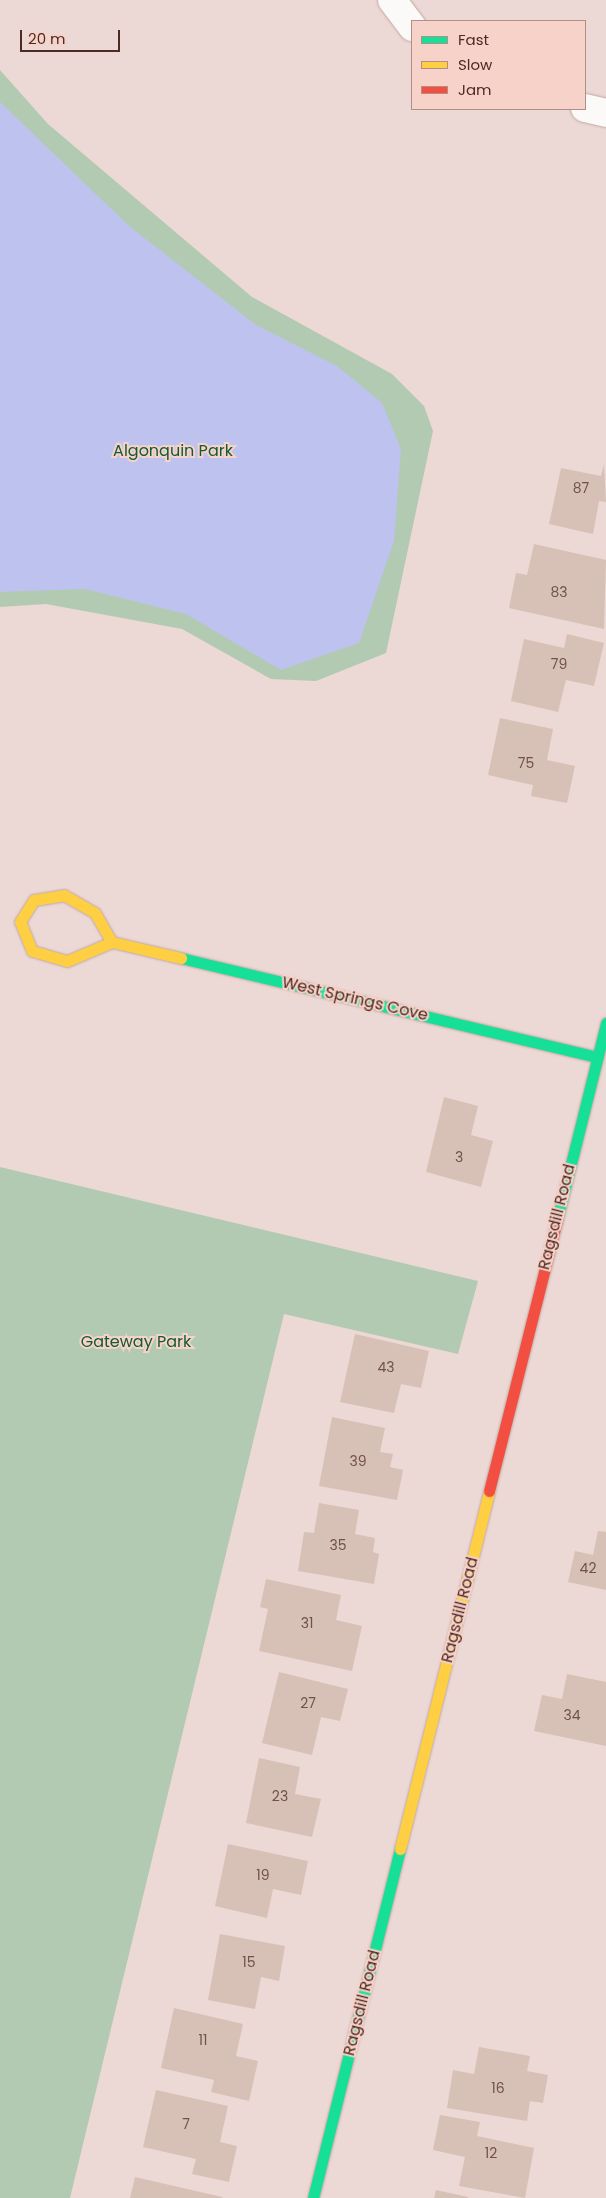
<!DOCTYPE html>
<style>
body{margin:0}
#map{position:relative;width:606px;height:2198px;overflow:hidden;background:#ecd8d4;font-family:Poppins,sans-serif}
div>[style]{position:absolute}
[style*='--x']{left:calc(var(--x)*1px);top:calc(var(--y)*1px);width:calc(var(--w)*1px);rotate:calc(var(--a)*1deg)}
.green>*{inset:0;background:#b3cab2}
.water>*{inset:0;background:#bdc2ee}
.building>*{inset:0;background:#d7c1b7}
.roads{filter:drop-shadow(0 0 1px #c1a8a2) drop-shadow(0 0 1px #c1a8a2)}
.street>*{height:28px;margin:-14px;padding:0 14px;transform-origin:14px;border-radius:14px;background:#fcf9f9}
.fast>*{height:11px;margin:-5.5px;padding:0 5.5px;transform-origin:5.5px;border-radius:5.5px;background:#16e098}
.slow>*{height:11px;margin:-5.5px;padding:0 5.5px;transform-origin:5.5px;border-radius:5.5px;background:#ffcf43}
.jam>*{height:11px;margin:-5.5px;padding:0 5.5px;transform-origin:5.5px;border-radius:5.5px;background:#f24e42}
span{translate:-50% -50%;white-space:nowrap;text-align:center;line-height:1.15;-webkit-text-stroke:4px #f6d2c9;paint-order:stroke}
.number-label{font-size:14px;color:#715149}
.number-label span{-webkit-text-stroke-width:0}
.park-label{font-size:16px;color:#0f5b32}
.street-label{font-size:16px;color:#4d2a22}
.legend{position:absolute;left:411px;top:20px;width:175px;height:90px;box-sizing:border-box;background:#f6d2c9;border:1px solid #b28f86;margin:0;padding:6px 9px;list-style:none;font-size:15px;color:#4d2a22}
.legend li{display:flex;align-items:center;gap:10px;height:25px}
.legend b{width:25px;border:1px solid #b28f86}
.scale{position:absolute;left:20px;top:30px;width:100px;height:22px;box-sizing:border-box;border:2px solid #4d2a22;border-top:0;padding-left:6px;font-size:15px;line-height:18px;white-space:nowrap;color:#4d2a22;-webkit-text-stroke:4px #f6d2c9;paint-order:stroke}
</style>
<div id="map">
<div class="green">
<i style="clip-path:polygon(0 70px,48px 124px,252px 297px,392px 374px,424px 406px,433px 431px,386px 653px,316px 681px,271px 679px,182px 629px,46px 604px,0 607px)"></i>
<i style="clip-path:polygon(0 1167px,478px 1281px,458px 1354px,284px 1314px,70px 2198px,0 2198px)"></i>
</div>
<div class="water">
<i style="clip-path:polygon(0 102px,129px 226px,256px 325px,337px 366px,382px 403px,401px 449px,394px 541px,359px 643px,281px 670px,186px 614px,85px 589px,0 592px)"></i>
</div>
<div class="building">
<i style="clip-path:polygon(604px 464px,606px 502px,599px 501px,593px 534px,549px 524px,561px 468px,601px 476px)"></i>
<i style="clip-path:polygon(534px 544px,606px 560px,604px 629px,509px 608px,516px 573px,527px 575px)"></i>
<i style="clip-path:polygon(567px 634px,604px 643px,594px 686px,566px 680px,558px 712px,511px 701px,524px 639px,564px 648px)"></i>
<i style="clip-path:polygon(500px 718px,553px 729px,547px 760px,575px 766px,567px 803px,531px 796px,533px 785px,488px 775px)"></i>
<i style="clip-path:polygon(444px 1097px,478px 1106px,471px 1135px,493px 1141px,481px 1187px,426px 1172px)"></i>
<i style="clip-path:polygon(355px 1334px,429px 1351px,421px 1388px,401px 1384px,394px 1413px,340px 1402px)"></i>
<i style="clip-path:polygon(332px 1417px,385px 1428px,380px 1452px,393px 1454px,390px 1467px,403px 1470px,397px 1500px,319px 1486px)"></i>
<i style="clip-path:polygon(319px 1503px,359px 1510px,355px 1534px,375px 1538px,373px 1552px,379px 1554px,374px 1584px,298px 1571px,304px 1532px,314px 1533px)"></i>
<i style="clip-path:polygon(598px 1531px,606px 1532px,606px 1590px,568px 1582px,575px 1551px,593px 1555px)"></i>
<i style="clip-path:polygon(266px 1579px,341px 1595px,336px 1620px,362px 1626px,352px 1671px,259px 1651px,268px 1609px,260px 1607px)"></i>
<i style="clip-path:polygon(279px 1672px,348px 1689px,340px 1721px,321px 1717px,312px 1755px,262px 1743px)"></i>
<i style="clip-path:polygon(567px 1674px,606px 1682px,606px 1746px,534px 1731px,542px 1695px,562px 1699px)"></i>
<i style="clip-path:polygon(259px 1758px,300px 1767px,295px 1794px,321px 1799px,312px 1837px,246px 1823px)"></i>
<i style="clip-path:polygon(228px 1844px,308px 1861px,301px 1895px,273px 1889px,267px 1918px,215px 1906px)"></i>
<i style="clip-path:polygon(220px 1934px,285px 1946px,279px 1981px,261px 1977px,255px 2009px,208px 2000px)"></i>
<i style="clip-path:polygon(174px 2008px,243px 2024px,236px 2056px,258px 2061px,249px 2101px,211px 2092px,214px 2080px,161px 2068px)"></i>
<i style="clip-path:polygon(479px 2047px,530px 2056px,527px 2071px,548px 2075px,543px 2103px,530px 2101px,527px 2121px,447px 2108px,453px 2070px,474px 2074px)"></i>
<i style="clip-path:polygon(156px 2090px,228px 2106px,220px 2142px,237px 2146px,229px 2182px,192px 2174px,196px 2159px,143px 2147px)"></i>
<i style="clip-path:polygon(440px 2115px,480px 2122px,477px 2136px,534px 2148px,525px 2198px,459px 2186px,465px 2157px,433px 2150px)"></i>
<i style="clip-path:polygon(135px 2177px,222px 2197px,222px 2198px,130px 2198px)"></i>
<i style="clip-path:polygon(436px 2190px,468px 2197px,468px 2198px,434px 2198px)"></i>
</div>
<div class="roads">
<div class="street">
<i style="--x:392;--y:0;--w:34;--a:53"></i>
<i style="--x:585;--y:108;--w:22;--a:13"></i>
</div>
<div class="fast">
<i style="--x:181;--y:958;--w:428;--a:13.4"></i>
<i style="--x:557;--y:1220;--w:203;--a:-76"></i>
<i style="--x:313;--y:2198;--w:360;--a:-76"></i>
</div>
<div class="slow">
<i style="--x:112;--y:942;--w:49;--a:157.1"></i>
<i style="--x:67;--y:961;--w:36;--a:-164"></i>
<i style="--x:32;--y:951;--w:31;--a:-112"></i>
<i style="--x:20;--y:922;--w:26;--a:-58"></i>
<i style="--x:34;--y:900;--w:30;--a:-9"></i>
<i style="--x:64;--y:895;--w:36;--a:30"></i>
<i style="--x:95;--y:913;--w:34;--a:60"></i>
<i style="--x:112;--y:942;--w:71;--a:13.1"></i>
<i style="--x:400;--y:1849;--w:369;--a:-76"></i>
</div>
<div class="jam">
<i style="--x:489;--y:1491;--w:279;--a:-75.9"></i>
</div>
</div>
<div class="number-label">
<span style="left:581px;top:488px">87</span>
<span style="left:559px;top:592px">83</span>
<span style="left:559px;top:664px">79</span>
<span style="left:526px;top:763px">75</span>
<span style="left:459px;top:1157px">3</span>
<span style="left:386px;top:1367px">43</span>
<span style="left:358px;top:1461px">39</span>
<span style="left:338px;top:1545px">35</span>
<span style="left:588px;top:1568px">42</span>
<span style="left:307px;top:1623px">31</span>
<span style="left:308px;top:1703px">27</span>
<span style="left:572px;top:1715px">34</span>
<span style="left:280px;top:1796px">23</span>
<span style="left:263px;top:1875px">19</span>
<span style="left:249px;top:1962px">15</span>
<span style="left:203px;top:2040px">11</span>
<span style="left:498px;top:2088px">16</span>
<span style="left:186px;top:2124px">7</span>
<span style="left:491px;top:2153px">12</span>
</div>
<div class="park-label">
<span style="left:173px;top:451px">Algonquin Park</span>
<span style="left:136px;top:1342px">Gateway Park</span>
</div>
<div class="street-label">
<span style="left:355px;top:999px;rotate:13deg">West Springs Cove</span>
<span style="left:557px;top:1217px;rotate:-76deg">Ragsdill Road</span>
<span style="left:460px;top:1610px;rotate:-76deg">Ragsdill Road</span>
<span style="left:362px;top:2003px;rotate:-76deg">Ragsdill Road</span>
</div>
<ul class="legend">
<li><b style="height:6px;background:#16e098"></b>Fast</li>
<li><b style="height:6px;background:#ffcf43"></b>Slow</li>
<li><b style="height:6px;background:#f24e42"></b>Jam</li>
</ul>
<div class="scale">20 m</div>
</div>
